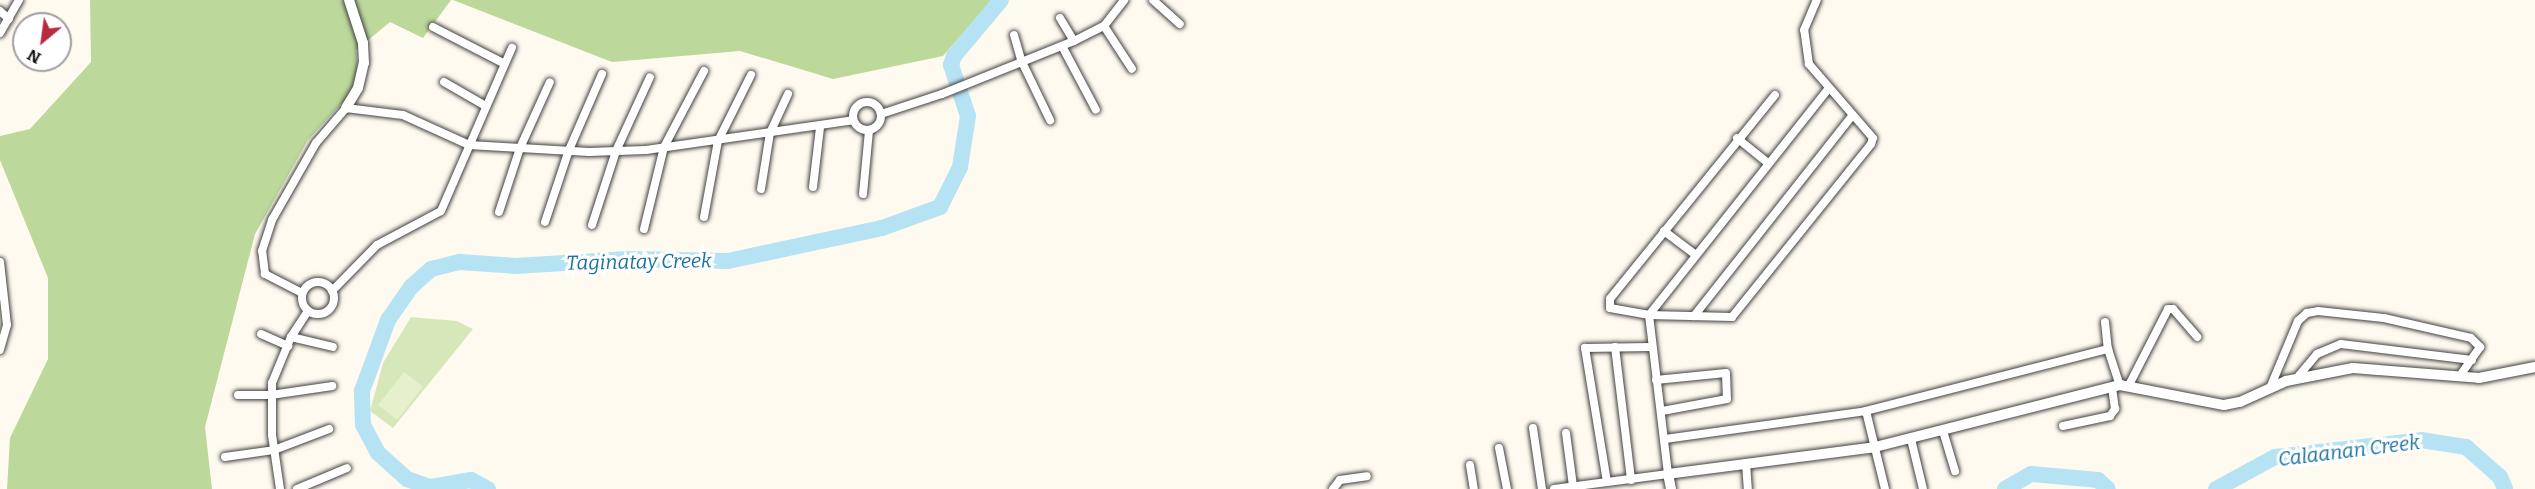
<!DOCTYPE html>
<style>
body{margin:0}
#map{position:relative;width:2535px;height:489px;overflow:hidden;background:#fffaf0;font-family:Bitter,serif}
div>[style]{position:absolute}
[style*='--x']{left:calc(var(--x)*1px);top:calc(var(--y)*1px);width:calc(var(--w)*1px);rotate:calc(var(--a)*1deg)}
.green>*{inset:0;background:#d6e8ba}
.forest>*{inset:0;background:#bcd89a}
.pitch>*{inset:0;background:#e7f0cc;transform-origin:0 0}
.river>*{height:16px;margin:-8px;padding:0 8px;transform-origin:8px;border-radius:8px;background:#b6e3f4}
.roads{filter:drop-shadow(0 0 2px #414141) drop-shadow(0 0 2px #414141)}
.minor>*{height:8px;margin:-4px;padding:0 4px;transform-origin:4px;border-radius:4px;background:#fff}
.minor>.ring{margin:-4px;padding:0;box-sizing:content-box;background:none;border:8px solid #fff;border-radius:50%}
.tertiary>*{height:10px;margin:-5px;padding:0 5px;transform-origin:5px;border-radius:5px;background:#fff}
span{translate:-50% -50%;white-space:nowrap;text-align:center;line-height:1.15;-webkit-text-stroke:6px #fff;paint-order:stroke}
.water-label{font-size:20px;color:#1b719d;font-style:italic}
.north{position:absolute;left:12px;top:12px;width:60px;height:60px;box-sizing:border-box;background:#fff;border:2px solid #9f9f9f;border-radius:50%;rotate:209deg;font-size:16px;font-weight:700;line-height:24px;text-align:center;color:#0e0e0e}
.north::after{content:'';display:block;margin:auto;width:21px;height:27px;background:#ba2a3f;clip-path:polygon(50% 0,100% 100%,50% 72%,0 100%)}
</style>
<div id="map">
<div class="green">
<i style="clip-path:polygon(411px 317px,457px 321px,473px 329px,393px 428px,370px 411px,383px 363px)"></i>
</div>
<div class="forest">
<i style="clip-path:polygon(90px 0,451px 0,423px 38px,390px 22px,356px 50px,358px 74px,351px 93px,308px 140px,255px 234px,205px 427px,212px 489px,7px 489px,10px 438px,48px 359px,48px 278px,0 160px,0 136px,30px 129px,91px 62px)"></i>
<i style="clip-path:polygon(453px 0,992px 0,943px 56px,833px 79px,740px 51px,612px 62px)"></i>
</div>
<div class="pitch">
<i style="left:404px;top:372px;width:24px;height:42px;rotate:38deg"></i>
</div>
<div class="river">
<i style="--x:488;--y:489;--w:19;--a:-152"></i>
<i style="--x:471;--y:480;--w:42;--a:170.3"></i>
<i style="--x:430;--y:487;--w:24;--a:-161"></i>
<i style="--x:407;--y:479;--w:39;--a:-138"></i>
<i style="--x:378;--y:453;--w:32;--a:-118"></i>
<i style="--x:363;--y:425;--w:34;--a:-92"></i>
<i style="--x:362;--y:391;--w:76;--a:-69.9"></i>
<i style="--x:388;--y:320;--w:40;--a:-55.1"></i>
<i style="--x:411;--y:287;--w:27;--a:-42"></i>
<i style="--x:431;--y:269;--w:30;--a:-14"></i>
<i style="--x:460;--y:262;--w:56;--a:4.1"></i>
<i style="--x:516;--y:266;--w:112;--a:-3.6"></i>
<i style="--x:628;--y:259;--w:100;--a:1.1"></i>
<i style="--x:728;--y:261;--w:157;--a:-12.1"></i>
<i style="--x:882;--y:228;--w:62;--a:-19.9"></i>
<i style="--x:940;--y:207;--w:45;--a:-63.4"></i>
<i style="--x:960;--y:167;--w:52;--a:-81.1"></i>
<i style="--x:968;--y:116;--w:54;--a:-108.4"></i>
<i style="--x:951;--y:65;--w:9;--a:-72"></i>
<i style="--x:954;--y:56;--w:73;--a:-50"></i>
<i style="--x:2005;--y:489;--w:30;--a:-30"></i>
<i style="--x:2031;--y:474;--w:67;--a:5.1"></i>
<i style="--x:2098;--y:480;--w:13;--a:42"></i>
<i style="--x:2216;--y:489;--w:67;--a:-28.5"></i>
<i style="--x:2275;--y:457;--w:147;--a:-6.6"></i>
<i style="--x:2421;--y:440;--w:46;--a:8.8"></i>
<i style="--x:2466;--y:447;--w:45;--a:41.4"></i>
<i style="--x:2500;--y:477;--w:13;--a:67"></i>
</div>
<div class="roads">
<div class="minor">
<i style="--x:1153;--y:0;--w:36;--a:42"></i>
<i style="--x:0;--y:11;--w:12;--a:42"></i>
<i style="--x:1060;--y:18;--w:27;--a:59"></i>
<i style="--x:1104;--y:26;--w:51;--a:56.9"></i>
<i style="--x:433;--y:27;--w:79;--a:27.2"></i>
<i style="--x:0;--y:33;--w:38;--a:-60"></i>
<i style="--x:1014;--y:35;--w:26;--a:74"></i>
<i style="--x:1021;--y:60;--w:67;--a:64.2"></i>
<i style="--x:1062;--y:46;--w:72;--a:62"></i>
<i style="--x:444;--y:82;--w:46;--a:29.9"></i>
<i style="--x:1775;--y:95;--w:262;--a:129"></i>
<i style="--x:1610;--y:299;--w:9;--a:90"></i>
<i style="--x:1610;--y:308;--w:40;--a:10"></i>
<i style="--x:1649;--y:315;--w:83;--a:1.4"></i>
<i style="--x:1732;--y:317;--w:222;--a:-51.2"></i>
<i style="--x:1871;--y:144;--w:6;--a:-72"></i>
<i style="--x:1873;--y:138;--w:98;--a:-130.9"></i>
<i style="--x:1809;--y:64;--w:34;--a:-98"></i>
<i style="--x:1804;--y:30;--w:33;--a:-67"></i>
<i class="ring" style="left:853px;top:102px;width:20px;height:20px"></i>
<i style="--x:881;--y:114;--w:64;--a:-18.2"></i>
<i style="--x:942;--y:94;--w:142;--a:-21.9"></i>
<i style="--x:1074;--y:41;--w:34;--a:-27"></i>
<i style="--x:1104;--y:26;--w:33;--a:-52"></i>
<i style="--x:1737;--y:138;--w:38;--a:39"></i>
<i style="--x:813;--y:187;--w:60;--a:-83.3"></i>
<i style="--x:761;--y:189;--w:57;--a:-80.9"></i>
<i style="--x:770;--y:133;--w:43;--a:-65.2"></i>
<i style="--x:863;--y:194;--w:64;--a:-84.6"></i>
<i style="--x:499;--y:212;--w:67;--a:-71.8"></i>
<i style="--x:520;--y:148;--w:72;--a:-65.6"></i>
<i style="--x:704;--y:217;--w:77;--a:-79.6"></i>
<i style="--x:718;--y:141;--w:74;--a:-63.4"></i>
<i style="--x:545;--y:222;--w:76;--a:-71.6"></i>
<i style="--x:569;--y:150;--w:83;--a:-66.5"></i>
<i style="--x:592;--y:225;--w:78;--a:-72"></i>
<i style="--x:616;--y:151;--w:81;--a:-65.3"></i>
<i style="--x:644;--y:229;--w:84;--a:-76.3"></i>
<i style="--x:664;--y:147;--w:86;--a:-62.2"></i>
<i style="--x:1664;--y:231;--w:39;--a:37"></i>
<i style="--x:0;--y:262;--w:63;--a:83.7"></i>
<i style="--x:7;--y:325;--w:26;--a:106"></i>
<i class="ring" style="left:302px;top:282px;width:24px;height:24px"></i>
<i style="--x:332;--y:291;--w:64;--a:-45.6"></i>
<i style="--x:377;--y:245;--w:72;--a:-28"></i>
<i style="--x:441;--y:211;--w:178;--a:-66.5"></i>
<i style="--x:302;--y:293;--w:42;--a:-152.8"></i>
<i style="--x:265;--y:274;--w:23;--a:-97"></i>
<i style="--x:262;--y:251;--w:33;--a:-72"></i>
<i style="--x:272;--y:220;--w:89;--a:-60.3"></i>
<i style="--x:316;--y:143;--w:46;--a:-49.4"></i>
<i style="--x:346;--y:108;--w:57;--a:7"></i>
<i style="--x:403;--y:115;--w:72;--a:24.4"></i>
<i style="--x:469;--y:145;--w:120;--a:3.3"></i>
<i style="--x:589;--y:152;--w:57;--a:-2"></i>
<i style="--x:646;--y:150;--w:209;--a:-8.2"></i>
<i style="--x:1694;--y:316;--w:255;--a:-51.7"></i>
<i style="--x:2105;--y:322;--w:27;--a:84"></i>
<i style="--x:2108;--y:349;--w:38;--a:72"></i>
<i style="--x:261;--y:334;--w:30;--a:24"></i>
<i style="--x:291;--y:337;--w:43;--a:13.4"></i>
<i style="--x:1615;--y:347;--w:134;--a:83.1"></i>
<i style="--x:2296;--y:379;--w:33;--a:-50"></i>
<i style="--x:2317;--y:354;--w:26;--a:-23"></i>
<i style="--x:2341;--y:344;--w:132;--a:7"></i>
<i style="--x:1656;--y:380;--w:70;--a:-5.7"></i>
<i style="--x:1726;--y:373;--w:26;--a:88"></i>
<i style="--x:1727;--y:399;--w:66;--a:169.5"></i>
<i style="--x:2129;--y:385;--w:85;--a:-62.8"></i>
<i style="--x:2168;--y:309;--w:5;--a:0"></i>
<i style="--x:2173;--y:309;--w:37;--a:49"></i>
<i style="--x:2270;--y:388;--w:73;--a:-67.3"></i>
<i style="--x:2298;--y:321;--w:12;--a:-42"></i>
<i style="--x:2307;--y:313;--w:11;--a:-10"></i>
<i style="--x:2318;--y:311;--w:66;--a:6.1"></i>
<i style="--x:2384;--y:318;--w:89;--a:12.9"></i>
<i style="--x:2471;--y:338;--w:13;--a:45"></i>
<i style="--x:2480;--y:347;--w:35;--a:125"></i>
<i style="--x:238;--y:395;--w:33;--a:0"></i>
<i style="--x:271;--y:395;--w:62;--a:-8.4"></i>
<i style="--x:1866;--y:411;--w:80;--a:76.3"></i>
<i style="--x:2063;--y:426;--w:48;--a:-12"></i>
<i style="--x:2110;--y:416;--w:9;--a:-54"></i>
<i style="--x:2115;--y:409;--w:22;--a:-98"></i>
<i style="--x:1533;--y:428;--w:62;--a:81.6"></i>
<i style="--x:1943;--y:431;--w:42;--a:73.3"></i>
<i style="--x:1566;--y:433;--w:53;--a:82.5"></i>
<i style="--x:1665;--y:439;--w:203;--a:-7.9"></i>
<i style="--x:1866;--y:411;--w:250;--a:-14.4"></i>
<i style="--x:1911;--y:439;--w:51;--a:76.5"></i>
<i style="--x:1499;--y:448;--w:42;--a:79"></i>
<i style="--x:225;--y:457;--w:49;--a:-8.1"></i>
<i style="--x:274;--y:450;--w:59;--a:-20.9"></i>
<i style="--x:1746;--y:463;--w:26;--a:86"></i>
<i style="--x:1470;--y:465;--w:24;--a:81"></i>
<i style="--x:1607;--y:482;--w:136;--a:-99.3"></i>
<i style="--x:1585;--y:348;--w:66;--a:-0.9"></i>
<i style="--x:280;--y:489;--w:55;--a:-98.4"></i>
<i style="--x:272;--y:435;--w:52;--a:-90"></i>
<i style="--x:272;--y:383;--w:50;--a:-67.6"></i>
<i style="--x:291;--y:337;--w:31;--a:-57"></i>
<i style="--x:297;--y:489;--w:54;--a:-22.8"></i>
<i style="--x:1333;--y:489;--w:11;--a:-52"></i>
<i style="--x:1340;--y:480;--w:27;--a:-8"></i>
<i style="--x:1554;--y:489;--w:115;--a:-7.5"></i>
<i style="--x:1668;--y:474;--w:160;--a:-96.8"></i>
<i style="--x:1649;--y:315;--w:288;--a:-51.6"></i>
</div>
<div class="tertiary">
<i style="--x:346;--y:108;--w:23;--a:-59"></i>
<i style="--x:358;--y:88;--w:26;--a:-77"></i>
<i style="--x:364;--y:63;--w:20;--a:-93"></i>
<i style="--x:363;--y:43;--w:45;--a:-108"></i>
<i style="--x:1671;--y:489;--w:15;--a:-101"></i>
<i style="--x:1668;--y:474;--w:209;--a:-7.4"></i>
<i style="--x:1875;--y:447;--w:253;--a:-14.2"></i>
<i style="--x:2120;--y:385;--w:106;--a:10.9"></i>
<i style="--x:2224;--y:405;--w:16;--a:-11"></i>
<i style="--x:2240;--y:402;--w:51;--a:-24.5"></i>
<i style="--x:2286;--y:381;--w:68;--a:-11"></i>
<i style="--x:2353;--y:368;--w:126;--a:4.5"></i>
<i style="--x:2479;--y:378;--w:57;--a:-11.1"></i>
</div>
</div>
<div class="water-label">
<span style="left:639px;top:262px;rotate:-1deg">Taginatay Creek</span>
<span style="left:2349px;top:451px;rotate:-7deg">Calaanan Creek</span>
</div>
<div class="north">N</div>
</div>
